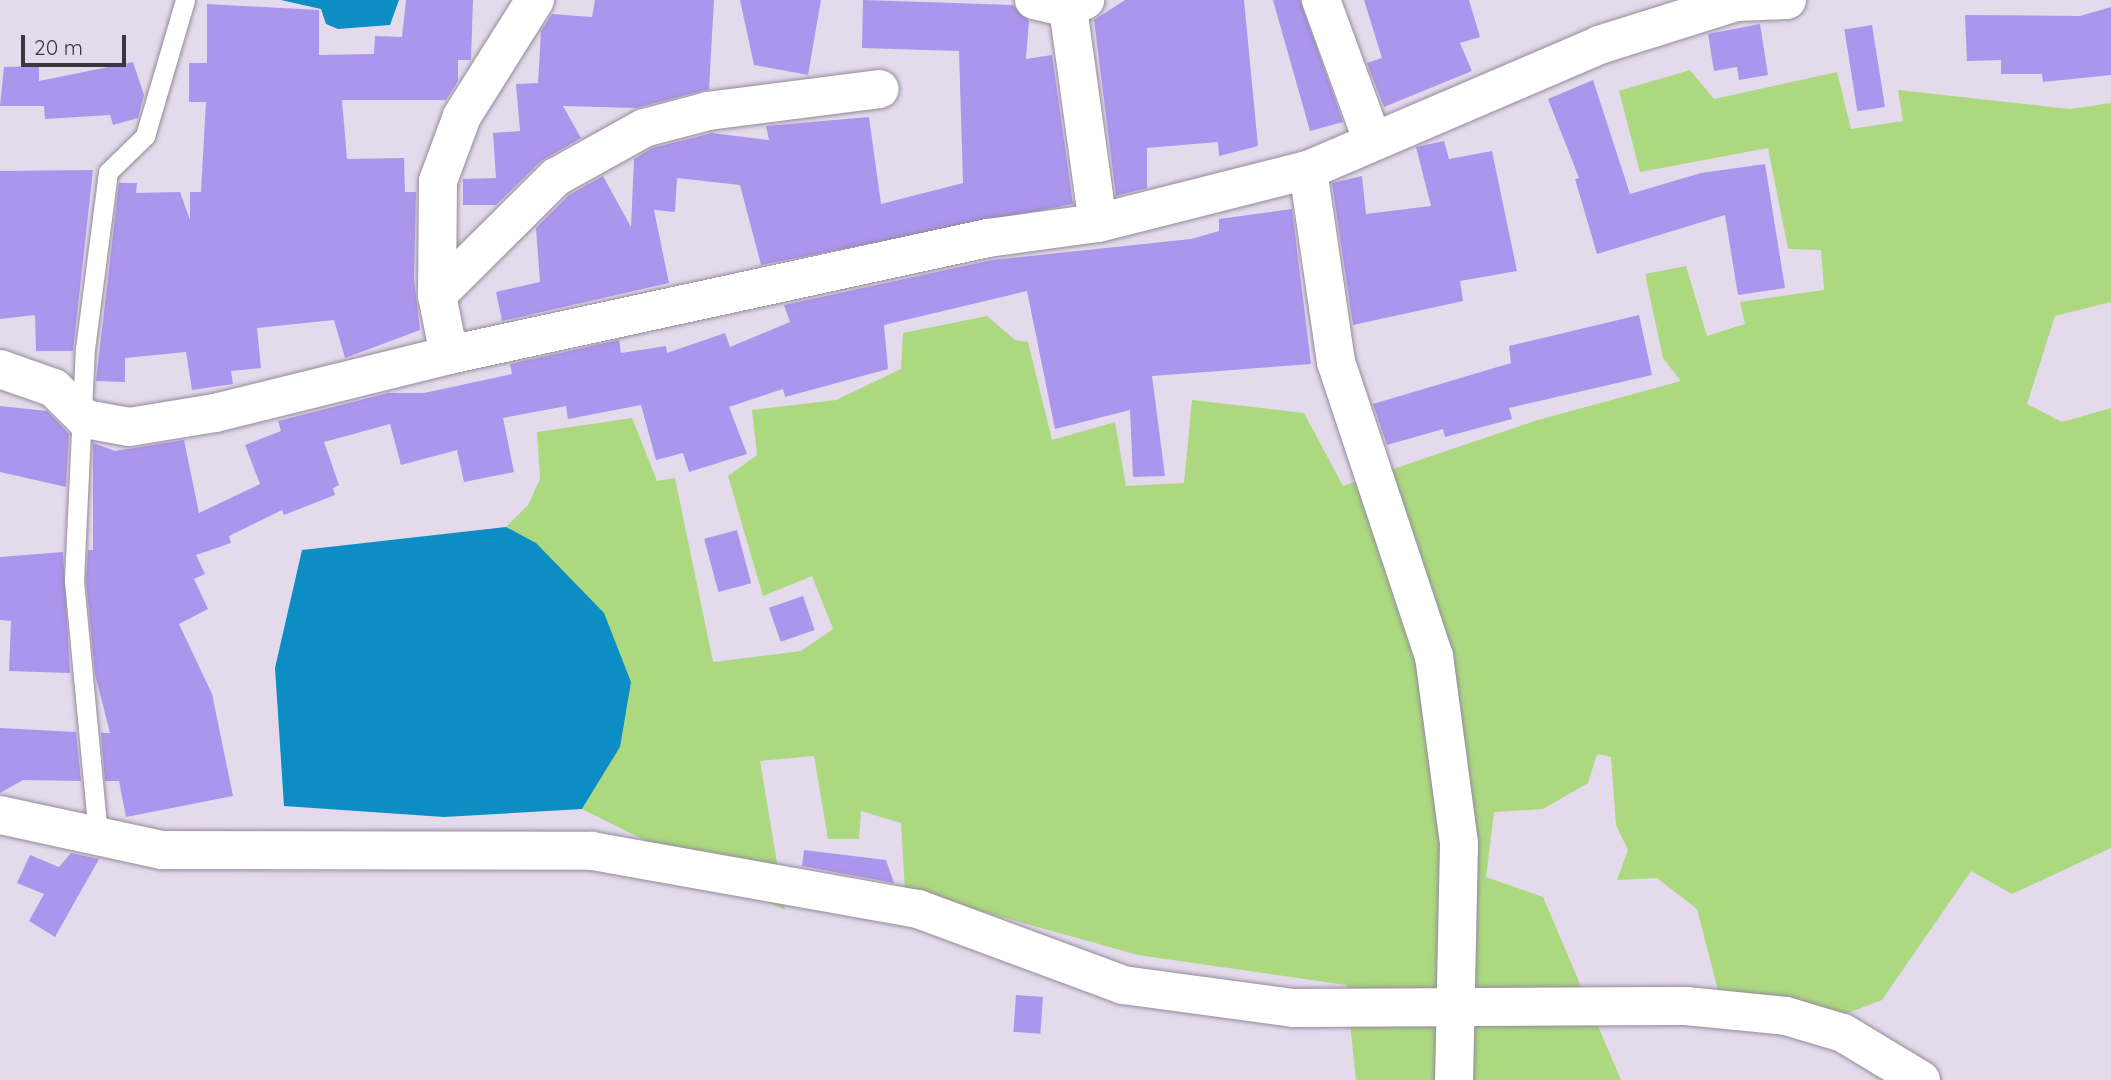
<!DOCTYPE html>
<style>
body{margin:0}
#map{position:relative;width:2111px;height:1080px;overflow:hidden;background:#e4daec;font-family:Quicksand,sans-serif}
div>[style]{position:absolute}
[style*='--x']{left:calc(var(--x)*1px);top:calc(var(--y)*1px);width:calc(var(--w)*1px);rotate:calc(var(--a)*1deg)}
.green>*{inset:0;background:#acd880}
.water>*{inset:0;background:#0c8dc4}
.building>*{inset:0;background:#ac95ed;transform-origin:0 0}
.roads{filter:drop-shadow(0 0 2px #938a9a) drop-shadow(0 0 2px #938a9a)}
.service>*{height:19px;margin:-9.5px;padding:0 9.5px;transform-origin:9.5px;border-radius:9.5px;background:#fff}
.minor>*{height:38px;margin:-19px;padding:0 19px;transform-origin:19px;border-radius:19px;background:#fff}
span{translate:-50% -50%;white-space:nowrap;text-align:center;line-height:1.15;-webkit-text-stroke:7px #e4daec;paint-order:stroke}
.scale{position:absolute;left:21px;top:35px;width:105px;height:32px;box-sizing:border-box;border:4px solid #39363d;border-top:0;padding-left:9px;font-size:21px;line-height:24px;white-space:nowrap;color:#39363d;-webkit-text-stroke:5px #e4daec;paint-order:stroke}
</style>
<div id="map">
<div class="green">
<i style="clip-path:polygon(1690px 70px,1714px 99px,1837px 72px,1851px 129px,1903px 121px,1898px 90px,2070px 109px,2111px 103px,2111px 302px,2055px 316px,2027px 404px,2062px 422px,2111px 408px,2111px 848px,2012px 894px,1971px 871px,1882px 1000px,1848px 1013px,1828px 1018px,1720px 998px,1697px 909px,1657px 878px,1617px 880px,1628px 850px,1616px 825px,1611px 757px,1597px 754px,1588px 783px,1543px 809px,1494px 812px,1486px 877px,1543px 897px,1621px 1080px,1356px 1080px,1346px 985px,1138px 955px,905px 890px,901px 823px,861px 811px,859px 839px,828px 839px,814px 756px,760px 761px,785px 910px,582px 809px,620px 747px,506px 527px,528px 505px,540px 479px,537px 432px,632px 418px,657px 481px,675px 478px,713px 662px,801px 651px,833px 629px,812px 576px,763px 596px,728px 476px,757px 455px,752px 410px,836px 400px,901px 369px,903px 333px,987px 316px,1015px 340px,1028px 342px,1052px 440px,1115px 422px,1126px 486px,1184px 483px,1192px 400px,1304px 413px,1343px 486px,1538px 420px,1681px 381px,1663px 358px,1645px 274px,1686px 266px,1707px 336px,1745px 324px,1740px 302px,1824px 290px,1821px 250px,1788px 249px,1768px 148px,1640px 172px,1619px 91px)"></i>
</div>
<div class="water">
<i style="clip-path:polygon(281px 0,399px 0,390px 25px,338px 29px,326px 24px,321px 9px)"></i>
<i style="clip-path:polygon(506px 527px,536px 543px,604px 613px,631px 682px,620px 747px,582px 809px,444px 817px,284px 806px,275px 668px,302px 550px)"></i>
</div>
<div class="building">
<i style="clip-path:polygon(406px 0,473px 0,471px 60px,458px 60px,458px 81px,446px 100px,342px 100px,347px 159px,404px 158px,405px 192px,416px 192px,414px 279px,420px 330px,345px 358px,334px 320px,257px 328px,261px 368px,231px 371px,233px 384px,192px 390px,186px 352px,125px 358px,125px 382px,96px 381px,119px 183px,137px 183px,136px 193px,180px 192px,190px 220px,190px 192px,201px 192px,206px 102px,189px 102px,189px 63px,207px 63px,207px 4px,319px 10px,319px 55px,374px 54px,375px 36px,402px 37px)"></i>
<i style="clip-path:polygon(595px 0,714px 0,709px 89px,636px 108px,563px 106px,581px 138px,541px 161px,496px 205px,463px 205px,463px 179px,496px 178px,493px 133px,520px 131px,516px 84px,538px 83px,541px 31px,552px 14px,592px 17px)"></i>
<i style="clip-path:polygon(740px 0,821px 0,808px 75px,754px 65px)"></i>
<i style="clip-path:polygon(863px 0,1013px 5px,1029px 21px,1026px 59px,1052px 55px,1073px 204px,761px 265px,740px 185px,677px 178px,675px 212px,654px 210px,669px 283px,502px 321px,496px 292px,540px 282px,536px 228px,569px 195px,603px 176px,631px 227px,634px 159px,652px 148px,712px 133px,769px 140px,766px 126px,869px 117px,881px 204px,963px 183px,959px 51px,862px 48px)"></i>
<i style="clip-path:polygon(1125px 0,1244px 0,1258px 146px,1219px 156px,1218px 142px,1147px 148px,1147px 188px,1116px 196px,1094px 20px)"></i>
<i style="clip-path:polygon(1273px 0,1300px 0,1343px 122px,1310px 131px)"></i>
<i style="clip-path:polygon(1364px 0,1469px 0,1480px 37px,1460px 43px,1472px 71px,1384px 107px,1367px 63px,1382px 58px)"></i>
<i style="clip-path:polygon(2111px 7px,2111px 75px,2043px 82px,2042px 74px,2001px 74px,2001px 60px,1967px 61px,1965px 15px,2080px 16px)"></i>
<i style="clip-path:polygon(1760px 24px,1768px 75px,1739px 80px,1737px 67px,1714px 71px,1708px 34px)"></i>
<i style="left:1872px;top:25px;width:83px;height:28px;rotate:81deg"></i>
<i style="clip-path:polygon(133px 62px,144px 95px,138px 118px,113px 125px,110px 115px,45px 119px,44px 106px,0 106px,4px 67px,39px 66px,39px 81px)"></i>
<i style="clip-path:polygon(1593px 80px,1630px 194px,1701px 173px,1765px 164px,1785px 288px,1738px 295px,1725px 215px,1597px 254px,1575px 179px,1579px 178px,1548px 99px)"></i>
<i style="clip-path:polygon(1444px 141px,1449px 159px,1492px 151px,1517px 271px,1460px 281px,1463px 301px,1353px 325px,1332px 183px,1362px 176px,1366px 214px,1431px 206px,1416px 147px)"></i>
<i style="clip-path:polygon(93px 170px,73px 351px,36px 351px,35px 315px,0 319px,0 171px)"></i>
<i style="clip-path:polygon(1292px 209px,1311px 364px,1152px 376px,1165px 476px,1133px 477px,1130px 410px,1055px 429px,1027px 291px,884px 325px,888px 369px,785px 397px,783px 389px,729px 407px,747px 454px,689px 472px,683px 453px,656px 460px,641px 405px,568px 419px,566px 406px,503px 418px,514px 472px,464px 482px,457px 450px,401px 465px,390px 424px,324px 442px,339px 485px,333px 488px,335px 495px,284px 515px,282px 510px,229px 536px,231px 543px,196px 555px,205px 574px,194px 579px,208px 609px,179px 624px,212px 694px,233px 796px,126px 817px,119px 781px,105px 781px,101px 733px,110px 733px,95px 674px,86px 580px,88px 550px,93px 550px,93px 443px,115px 451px,184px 440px,199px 513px,260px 484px,245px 445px,281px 431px,278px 421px,388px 393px,424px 393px,512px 374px,510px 364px,619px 340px,621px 353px,666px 346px,667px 353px,725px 333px,730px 347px,790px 322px,784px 305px,992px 260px,1191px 239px,1219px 231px,1219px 219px)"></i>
<i style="clip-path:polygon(1639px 315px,1652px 375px,1509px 408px,1512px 419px,1445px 437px,1443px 429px,1387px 445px,1373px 404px,1511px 363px,1509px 346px)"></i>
<i style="clip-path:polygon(0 406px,47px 411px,69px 434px,66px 487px,0 472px)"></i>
<i style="left:737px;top:530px;width:55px;height:34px;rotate:75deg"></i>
<i style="clip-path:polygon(63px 552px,70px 673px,9px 671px,11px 621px,0 620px,0 557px)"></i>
<i style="left:803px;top:596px;width:36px;height:36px;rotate:71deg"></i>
<i style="clip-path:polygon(0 728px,76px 732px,81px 781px,23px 780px,0 793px)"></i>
<i style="clip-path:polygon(804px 850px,886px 860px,894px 883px,802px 866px)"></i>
<i style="clip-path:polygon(71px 853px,99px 859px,55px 937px,29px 921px,44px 894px,17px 883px,30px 855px,59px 867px)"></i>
<i style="left:1016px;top:995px;width:27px;height:37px;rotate:4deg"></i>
</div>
<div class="roads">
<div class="service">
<i style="--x:98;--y:835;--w:256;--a:-95.4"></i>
<i style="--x:74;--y:580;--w:231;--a:-87.3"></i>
<i style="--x:85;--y:349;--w:178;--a:-82.6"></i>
<i style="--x:108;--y:172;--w:52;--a:-44.2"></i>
<i style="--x:145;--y:136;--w:142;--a:-73.6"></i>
</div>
<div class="minor">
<i style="--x:1034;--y:0;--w:35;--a:13"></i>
<i style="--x:1068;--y:8;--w:19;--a:-25"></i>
<i style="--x:1321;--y:0;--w:148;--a:69.9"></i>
<i style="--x:1068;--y:8;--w:217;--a:82.1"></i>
<i style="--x:1308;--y:170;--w:194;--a:81.7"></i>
<i style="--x:1336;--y:362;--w:310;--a:71.6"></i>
<i style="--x:1434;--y:656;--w:190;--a:82.4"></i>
<i style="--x:1459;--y:844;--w:236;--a:91.2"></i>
<i style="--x:437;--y:295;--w:168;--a:-44.8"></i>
<i style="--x:556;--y:177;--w:101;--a:-29.1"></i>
<i style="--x:644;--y:128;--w:66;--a:-14.9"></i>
<i style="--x:708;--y:111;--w:173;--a:-7.3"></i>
<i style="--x:449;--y:355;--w:61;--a:-101.3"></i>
<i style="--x:437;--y:295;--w:114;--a:-89.5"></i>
<i style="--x:438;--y:181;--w:69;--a:-69.7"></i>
<i style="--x:462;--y:116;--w:137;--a:-57.8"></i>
<i style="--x:0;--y:369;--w:57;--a:19.4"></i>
<i style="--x:54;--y:388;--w:44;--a:45"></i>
<i style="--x:85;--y:419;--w:45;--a:10.3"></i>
<i style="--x:129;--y:427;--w:87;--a:-9.2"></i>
<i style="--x:215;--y:413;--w:241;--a:-13.9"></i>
<i style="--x:449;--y:355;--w:552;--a:-12.25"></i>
<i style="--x:988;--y:238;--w:111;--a:-7.8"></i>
<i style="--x:1098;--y:223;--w:217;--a:-14.2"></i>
<i style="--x:1308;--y:170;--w:317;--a:-23.2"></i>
<i style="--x:1599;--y:45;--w:144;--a:-17.4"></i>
<i style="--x:1736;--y:2;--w:51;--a:-2.2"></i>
<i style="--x:0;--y:815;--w:166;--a:12.2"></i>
<i style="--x:162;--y:850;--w:430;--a:0.1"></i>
<i style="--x:592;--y:851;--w:331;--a:10.1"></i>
<i style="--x:918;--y:909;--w:219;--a:20.3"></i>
<i style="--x:1123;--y:985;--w:172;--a:7.7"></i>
<i style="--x:1293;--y:1008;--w:393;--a:-0.3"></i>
<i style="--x:1686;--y:1006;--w:100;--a:5.7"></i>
<i style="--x:1786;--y:1016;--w:59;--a:16.6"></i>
<i style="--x:1843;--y:1033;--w:91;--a:31.1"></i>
</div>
</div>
<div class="scale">20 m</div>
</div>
